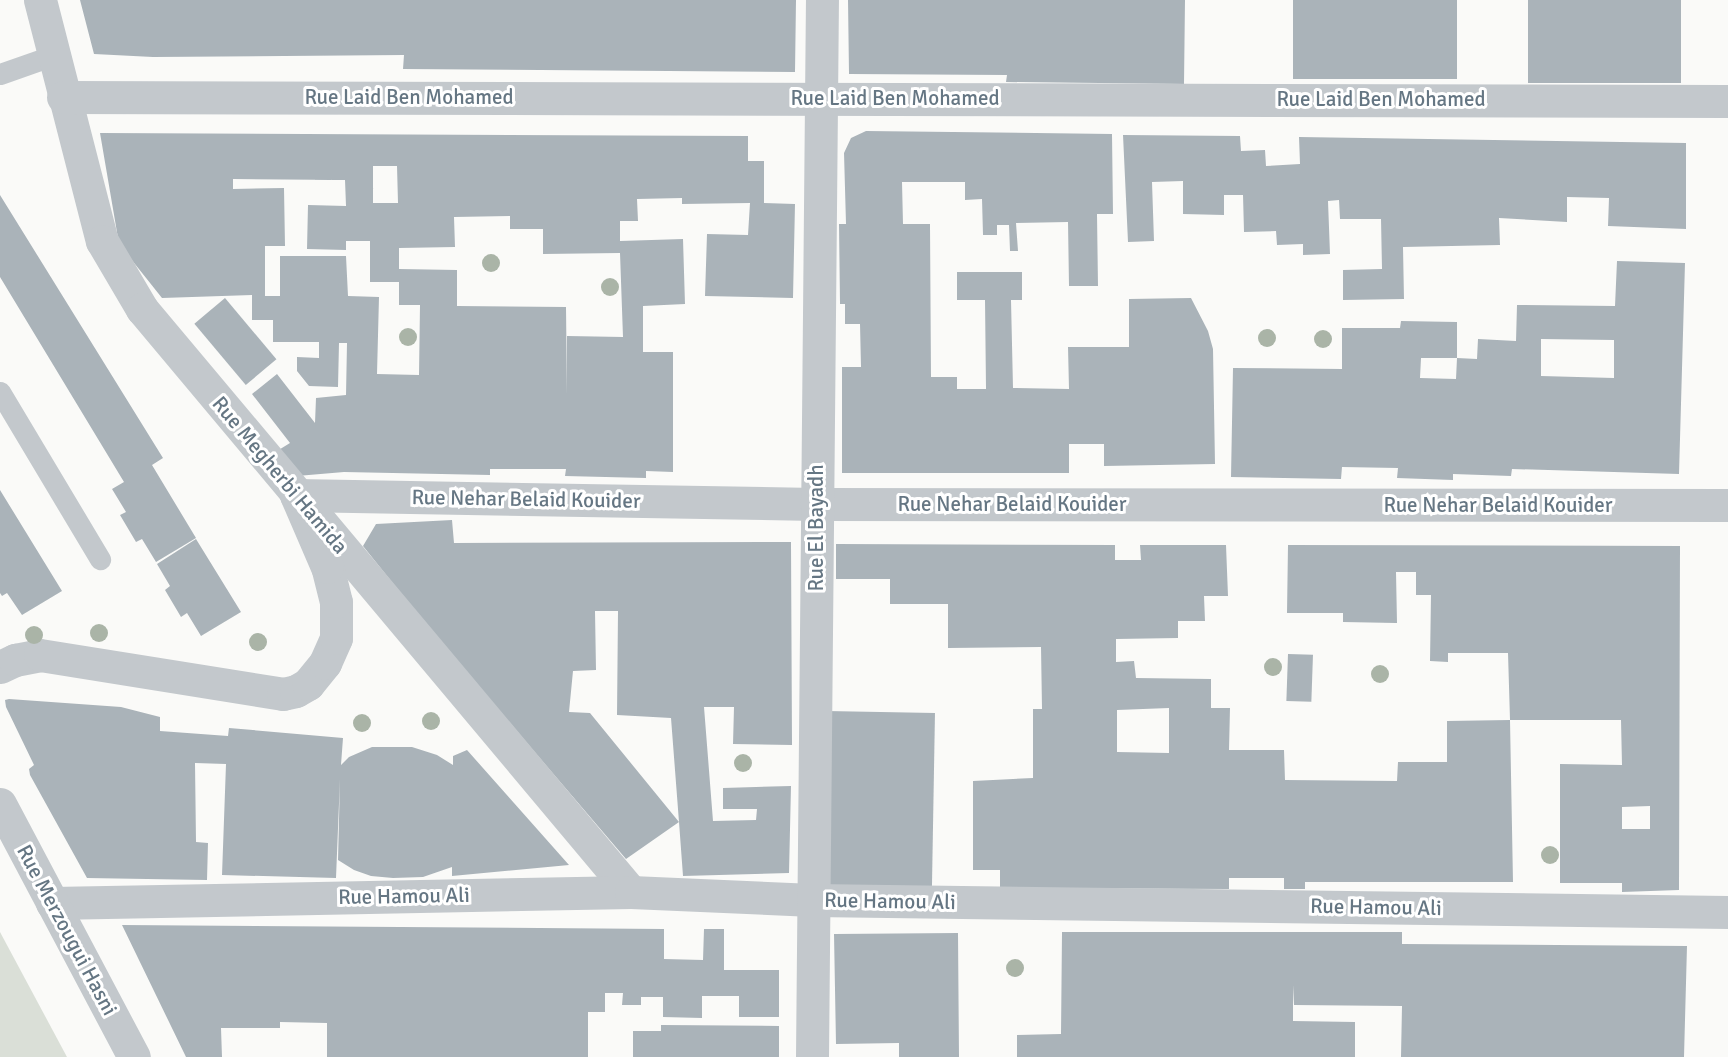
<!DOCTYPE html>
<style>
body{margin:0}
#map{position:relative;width:1728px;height:1057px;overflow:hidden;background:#fafaf8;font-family:Signika,sans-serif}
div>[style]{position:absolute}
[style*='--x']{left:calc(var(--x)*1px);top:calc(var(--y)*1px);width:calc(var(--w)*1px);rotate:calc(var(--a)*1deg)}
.green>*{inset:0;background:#dadfd7}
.building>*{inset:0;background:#aab3b9;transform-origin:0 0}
.service>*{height:21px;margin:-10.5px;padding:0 10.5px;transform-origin:10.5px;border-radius:10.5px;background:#c3c8cc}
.minor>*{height:33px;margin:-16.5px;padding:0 16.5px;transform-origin:16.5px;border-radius:16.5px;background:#c3c8cc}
.tertiary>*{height:33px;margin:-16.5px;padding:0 16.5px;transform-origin:16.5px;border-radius:16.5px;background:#c3c8cc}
.trees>*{width:18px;height:18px;margin:-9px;border-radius:50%;background:#aab4a7}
span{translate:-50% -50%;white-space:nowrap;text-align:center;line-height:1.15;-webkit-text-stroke:6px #fff;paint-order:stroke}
.street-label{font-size:21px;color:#657683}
</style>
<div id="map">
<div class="green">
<i style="clip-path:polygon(0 932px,67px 1057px,0 1057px)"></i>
</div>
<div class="building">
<i style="clip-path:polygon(80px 0,796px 0,795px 72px,403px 69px,404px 55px,153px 57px,94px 54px)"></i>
<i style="clip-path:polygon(848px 0,1185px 0,1184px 84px,1006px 82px,1007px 75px,849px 74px)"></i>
<i style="left:1293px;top:0;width:164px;height:79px"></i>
<i style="left:1528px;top:0;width:153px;height:83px"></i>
<i style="clip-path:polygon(866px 131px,1112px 134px,1113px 214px,1097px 214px,1098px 286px,1069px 286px,1068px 222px,1016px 223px,1018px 251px,1010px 251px,1009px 225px,997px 225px,997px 235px,983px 235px,982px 199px,965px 200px,965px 182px,902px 182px,903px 224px,930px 224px,931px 377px,957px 377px,957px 389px,986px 389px,985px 300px,957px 300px,957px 272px,1022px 272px,1022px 300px,1011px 300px,1013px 388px,1069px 389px,1068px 347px,1129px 347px,1129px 299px,1191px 298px,1208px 331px,1213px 349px,1215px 464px,1104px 466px,1104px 444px,1069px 444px,1069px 473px,842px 473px,842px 367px,861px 367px,860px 324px,845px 324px,845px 304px,840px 304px,839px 224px,846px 224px,844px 153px,851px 138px)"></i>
<i style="clip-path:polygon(evenodd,100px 133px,748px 136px,748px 161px,764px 161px,764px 203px,795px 204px,793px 298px,705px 296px,707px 234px,748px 235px,750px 203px,682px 204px,682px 198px,637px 199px,638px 221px,620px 221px,620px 241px,683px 239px,685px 304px,643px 306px,643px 352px,673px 352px,673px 472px,646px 471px,646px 478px,565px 476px,566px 469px,490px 469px,490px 475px,344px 472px,297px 476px,277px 451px,290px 443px,252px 394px,277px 374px,315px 423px,316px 398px,346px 395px,347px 343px,339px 343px,338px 387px,309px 386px,297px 371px,297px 357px,319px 358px,319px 342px,273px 342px,273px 320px,252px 320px,252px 295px,162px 298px,119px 244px,100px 133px,373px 166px,397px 166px,398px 203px,373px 203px,373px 166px,100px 133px,233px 179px,345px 180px,346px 206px,308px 205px,307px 249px,346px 250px,346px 241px,370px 241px,370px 282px,399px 282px,399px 305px,420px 305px,419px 375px,377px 374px,379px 297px,348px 296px,346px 256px,280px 256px,280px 296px,265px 296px,265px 246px,285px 246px,284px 188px,233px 189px,233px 179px,100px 133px,510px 216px,510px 229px,543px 229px,543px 254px,620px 253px,623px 337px,567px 336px,567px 395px,566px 307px,457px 306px,457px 270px,399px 269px,399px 248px,455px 247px,454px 217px,510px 216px)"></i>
<i style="clip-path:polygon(1123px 135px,1240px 136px,1241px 151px,1265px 150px,1266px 166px,1300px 164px,1299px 137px,1686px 143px,1686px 229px,1608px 226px,1609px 198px,1567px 197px,1567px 222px,1499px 218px,1500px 245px,1403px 247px,1404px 299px,1343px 300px,1343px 270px,1382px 269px,1381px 219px,1340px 219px,1339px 200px,1328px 201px,1330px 254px,1303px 255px,1303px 244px,1277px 245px,1276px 231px,1244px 232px,1243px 195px,1224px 195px,1224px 215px,1183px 214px,1183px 181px,1152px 182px,1154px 241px,1128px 242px)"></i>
<i style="clip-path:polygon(0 195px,163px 458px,152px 465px,196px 538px,156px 562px,142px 539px,136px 542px,120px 515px,126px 512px,112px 489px,124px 482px,0 277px)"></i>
<i style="clip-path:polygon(evenodd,1617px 261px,1685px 263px,1679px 474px,1512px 469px,1511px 476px,1453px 474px,1453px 480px,1397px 478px,1398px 468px,1342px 467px,1341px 479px,1231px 477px,1233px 368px,1342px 369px,1342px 328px,1400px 328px,1401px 321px,1457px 322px,1457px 358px,1421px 358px,1420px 378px,1456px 379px,1457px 358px,1477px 359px,1478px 339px,1516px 341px,1517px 305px,1615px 306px,1617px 261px,1541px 339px,1614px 340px,1614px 378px,1541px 376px,1541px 339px)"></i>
<i style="left:225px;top:298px;width:80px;height:40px;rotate:50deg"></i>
<i style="clip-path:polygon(0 490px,62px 591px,22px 615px,7px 593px,2px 596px,0 593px)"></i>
<i style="clip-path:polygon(evenodd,452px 520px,454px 543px,791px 542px,792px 745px,733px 744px,734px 707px,704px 707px,713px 821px,756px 820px,757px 809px,723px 809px,723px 788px,791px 786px,789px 873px,683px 876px,679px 822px,626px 859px,427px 626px,363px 546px,376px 524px,452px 520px,595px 611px,618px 611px,617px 715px,671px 718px,679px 822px,590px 713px,569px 712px,573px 671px,596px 670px,595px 611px)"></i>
<i style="clip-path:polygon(196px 539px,241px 612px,201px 636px,187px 613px,181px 617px,165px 590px,170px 586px,157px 564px)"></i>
<i style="clip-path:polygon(evenodd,836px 544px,1115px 545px,1115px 560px,1141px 560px,1140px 545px,1226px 545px,1228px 596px,1204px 596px,1205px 621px,1178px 621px,1178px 638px,1116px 639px,1116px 662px,1134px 661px,1136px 678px,1211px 679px,1211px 708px,1230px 708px,1229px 750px,1284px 750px,1285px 780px,1397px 781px,1398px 762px,1447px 762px,1447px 721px,1510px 720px,1513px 882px,1305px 882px,1305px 889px,1284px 889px,1284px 878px,1229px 878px,1229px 889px,1000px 888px,1000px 870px,973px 870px,973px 781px,1033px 778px,1033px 709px,1042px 709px,1041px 647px,948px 648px,948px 604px,890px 604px,890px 579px,836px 579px,836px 544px,1169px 708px,1169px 753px,1117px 752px,1117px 710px,1169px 708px)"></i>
<i style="clip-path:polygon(evenodd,1288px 545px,1680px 546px,1679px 890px,1622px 892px,1622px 883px,1560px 883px,1560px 764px,1622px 765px,1621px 720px,1510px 720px,1508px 653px,1448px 653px,1448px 662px,1430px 661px,1431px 595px,1416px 595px,1416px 572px,1396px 572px,1397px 623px,1343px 622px,1343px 613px,1287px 613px,1288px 545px,1650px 806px,1650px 829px,1622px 829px,1622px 807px,1650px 806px)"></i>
<i style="left:1288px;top:654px;width:25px;height:47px;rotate:2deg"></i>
<i style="clip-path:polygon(9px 699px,121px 707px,160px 717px,160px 731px,228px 736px,229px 728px,343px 738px,341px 765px,349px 757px,372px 747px,412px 747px,437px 755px,453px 765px,453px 756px,467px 750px,569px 865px,452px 876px,452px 867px,423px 877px,393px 878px,371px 876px,354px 870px,338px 860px,340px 779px,336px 878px,222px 875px,226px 764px,195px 763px,196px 842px,208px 843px,207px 880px,87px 878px,30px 775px,29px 769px,34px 765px,6px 707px,5px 700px)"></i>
<i style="left:826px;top:711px;width:109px;height:178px;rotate:1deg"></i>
<i style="clip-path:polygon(122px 925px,664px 929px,664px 959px,703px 960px,704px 929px,724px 929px,724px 970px,779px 970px,779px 1017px,739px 1017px,739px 996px,702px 996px,702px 1018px,663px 1017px,663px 997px,641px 997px,641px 1005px,622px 1005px,623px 993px,605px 993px,605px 1012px,588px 1012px,588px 1057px,327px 1057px,327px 1023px,280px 1022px,280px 1028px,221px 1028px,222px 1057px,186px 1057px)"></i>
<i style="clip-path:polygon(1062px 932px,1402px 932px,1402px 944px,1687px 946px,1684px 1057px,1401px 1057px,1402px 1006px,1294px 1005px,1293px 985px,1293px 1021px,1355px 1022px,1355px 1057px,1017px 1057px,1017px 1035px,1061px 1034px)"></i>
<i style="clip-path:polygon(958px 933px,959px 1057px,899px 1057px,899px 1043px,836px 1044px,834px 934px)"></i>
<i style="clip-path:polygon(661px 1025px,779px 1026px,779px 1057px,633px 1057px,633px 1031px,661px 1031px)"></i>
</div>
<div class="service">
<i style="--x:0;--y:74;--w:57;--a:-19.4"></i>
<i style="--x:0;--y:392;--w:195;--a:59.1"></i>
</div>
<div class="minor">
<i style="--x:40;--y:0;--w:249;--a:75.6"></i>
<i style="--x:102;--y:241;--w:79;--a:59.5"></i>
<i style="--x:142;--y:309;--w:761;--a:50.01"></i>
<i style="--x:63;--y:97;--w:1665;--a:0.14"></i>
<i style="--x:0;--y:667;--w:17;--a:-25"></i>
<i style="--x:15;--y:660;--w:25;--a:-11"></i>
<i style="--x:40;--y:655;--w:246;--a:9.1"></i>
<i style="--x:283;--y:694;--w:13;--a:-13"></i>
<i style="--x:296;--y:691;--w:14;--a:-30"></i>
<i style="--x:308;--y:684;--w:27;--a:-51"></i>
<i style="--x:325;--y:663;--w:27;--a:-66"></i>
<i style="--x:336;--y:638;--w:36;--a:-90"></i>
<i style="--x:336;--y:602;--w:36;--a:-104"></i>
<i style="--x:327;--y:567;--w:78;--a:-113.3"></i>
<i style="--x:296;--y:495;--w:520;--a:0.99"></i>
<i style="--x:816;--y:504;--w:912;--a:0.06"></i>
<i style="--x:52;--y:903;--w:579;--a:-1.09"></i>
<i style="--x:631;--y:892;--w:182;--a:2.5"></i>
<i style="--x:813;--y:900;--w:915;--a:0.75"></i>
<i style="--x:812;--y:1057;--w:1057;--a:-89.46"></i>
</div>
<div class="tertiary">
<i style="--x:0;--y:804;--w:286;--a:62.1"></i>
</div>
<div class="trees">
<i style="left:491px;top:263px"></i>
<i style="left:610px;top:287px"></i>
<i style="left:408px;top:337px"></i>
<i style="left:1267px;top:338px"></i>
<i style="left:1323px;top:339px"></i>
<i style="left:99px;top:633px"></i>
<i style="left:34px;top:635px"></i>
<i style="left:258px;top:642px"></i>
<i style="left:1273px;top:667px"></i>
<i style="left:1380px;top:674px"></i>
<i style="left:431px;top:721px"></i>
<i style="left:362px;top:723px"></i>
<i style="left:743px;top:763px"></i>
<i style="left:1550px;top:855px"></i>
<i style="left:1015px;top:968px"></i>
</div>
<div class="street-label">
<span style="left:409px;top:97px">Rue Laid Ben Mohamed</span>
<span style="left:895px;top:98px">Rue Laid Ben Mohamed</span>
<span style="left:1381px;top:99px">Rue Laid Ben Mohamed</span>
<span style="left:280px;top:475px;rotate:50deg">Rue Megherbi Hamida</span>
<span style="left:526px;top:499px;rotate:1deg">Rue Nehar Belaid Kouider</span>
<span style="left:1012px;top:504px">Rue Nehar Belaid Kouider</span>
<span style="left:1498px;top:505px">Rue Nehar Belaid Kouider</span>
<span style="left:816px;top:528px;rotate:-90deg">Rue El Bayadh</span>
<span style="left:404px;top:896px;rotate:-1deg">Rue Hamou Ali</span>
<span style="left:890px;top:901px;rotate:1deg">Rue Hamou Ali</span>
<span style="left:1376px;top:907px;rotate:1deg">Rue Hamou Ali</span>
<span style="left:67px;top:930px;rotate:62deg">Rue Merzougui Hasni</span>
</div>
</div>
